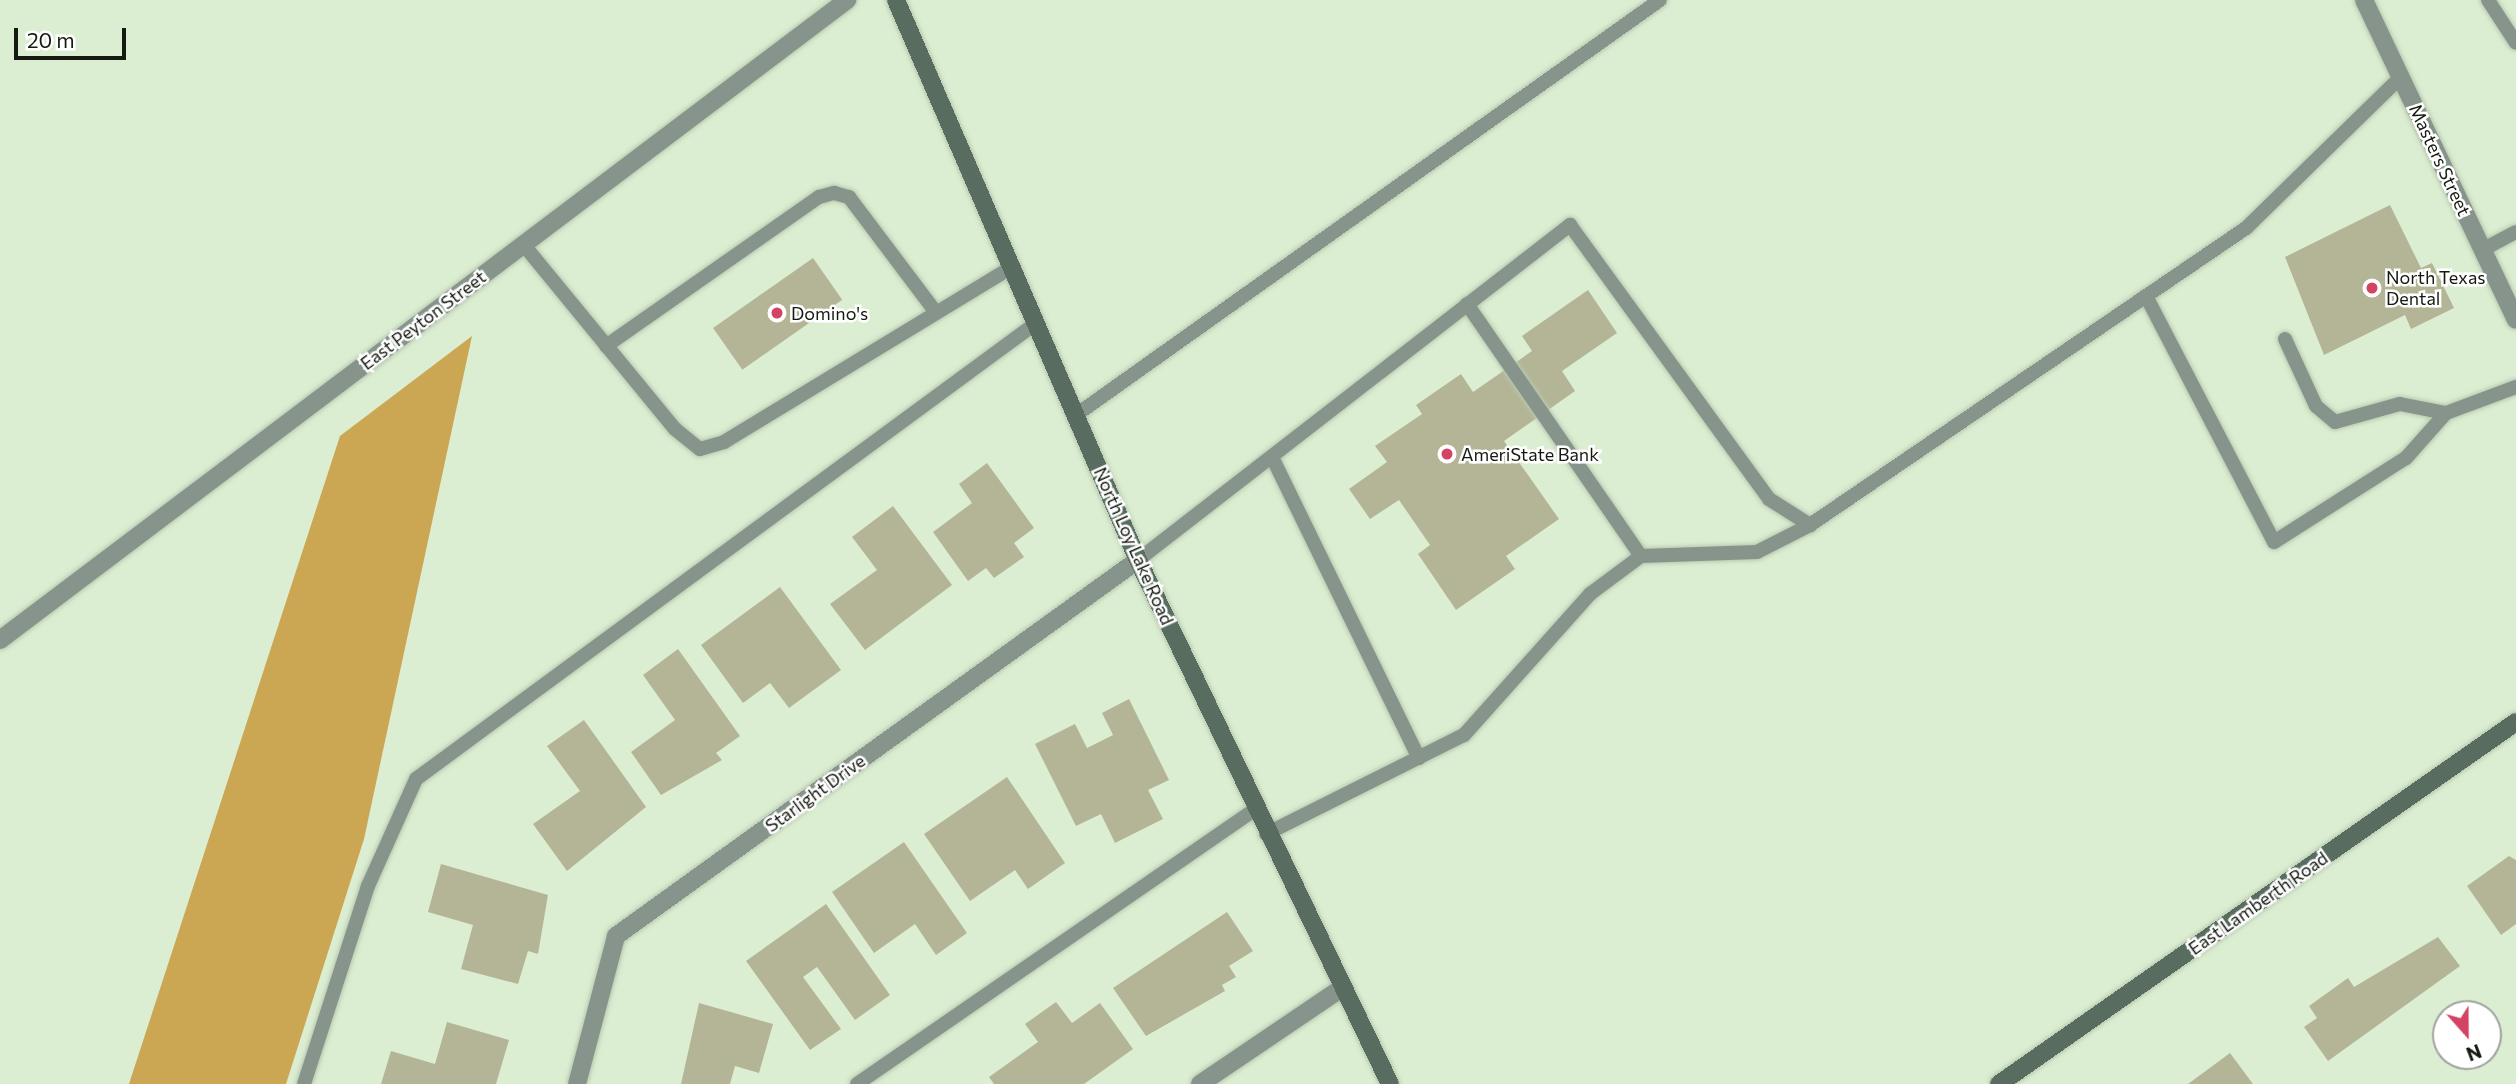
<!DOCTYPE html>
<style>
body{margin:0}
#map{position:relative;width:2516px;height:1084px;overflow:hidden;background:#dceed2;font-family:Commissioner,sans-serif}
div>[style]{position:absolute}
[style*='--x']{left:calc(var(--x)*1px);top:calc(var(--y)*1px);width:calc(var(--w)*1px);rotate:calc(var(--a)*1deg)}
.forest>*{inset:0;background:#cba653}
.building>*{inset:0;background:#b4b596;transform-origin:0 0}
.roads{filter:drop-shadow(0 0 2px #b8c8af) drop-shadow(0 0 2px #b8c8af)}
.lane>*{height:14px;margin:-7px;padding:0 7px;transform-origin:7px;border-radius:7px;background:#86948c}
.street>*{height:18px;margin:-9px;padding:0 9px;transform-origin:9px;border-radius:9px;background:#86948c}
.secondary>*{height:18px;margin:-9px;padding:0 9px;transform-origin:9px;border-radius:9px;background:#586c60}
.dots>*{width:19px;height:19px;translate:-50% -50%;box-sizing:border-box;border:4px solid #fff;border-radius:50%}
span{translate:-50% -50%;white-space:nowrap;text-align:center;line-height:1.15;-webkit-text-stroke:5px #fff;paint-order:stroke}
.street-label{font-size:18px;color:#141a10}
.poi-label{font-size:18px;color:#141a10}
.left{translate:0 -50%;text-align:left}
.north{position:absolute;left:2432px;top:1000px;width:70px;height:70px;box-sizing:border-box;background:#fff;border:2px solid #a1a39f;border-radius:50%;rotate:159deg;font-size:19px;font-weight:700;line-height:28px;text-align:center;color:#141a10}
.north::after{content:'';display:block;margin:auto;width:24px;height:32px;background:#d34363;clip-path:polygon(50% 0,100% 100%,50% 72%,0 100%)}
.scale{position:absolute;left:14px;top:28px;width:112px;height:32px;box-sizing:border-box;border:4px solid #141a10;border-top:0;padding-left:9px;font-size:21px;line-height:24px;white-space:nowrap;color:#141a10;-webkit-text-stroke:5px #fff;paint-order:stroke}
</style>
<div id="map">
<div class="forest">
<i style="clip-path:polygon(472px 336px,364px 839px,286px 1084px,129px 1084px,340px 436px)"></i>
</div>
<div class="building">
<i style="clip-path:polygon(2390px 205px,2421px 268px,2432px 263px,2454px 308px,2411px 329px,2405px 315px,2324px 355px,2285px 257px)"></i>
<i style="left:813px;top:258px;width:51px;height:122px;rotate:55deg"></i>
<i style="clip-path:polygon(1588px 290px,1617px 333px,1562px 371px,1575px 391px,1504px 441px,1559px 519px,1506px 556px,1515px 569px,1456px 610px,1418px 554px,1430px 545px,1399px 500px,1370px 519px,1349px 489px,1387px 462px,1375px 446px,1422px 414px,1416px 405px,1461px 374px,1473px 392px,1532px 351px,1522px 336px)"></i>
<i style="clip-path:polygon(987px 463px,1034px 528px,1014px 543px,1024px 557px,994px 578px,986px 568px,968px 581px,933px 532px,972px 503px,959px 484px)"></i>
<i style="clip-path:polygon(893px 506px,952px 585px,865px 650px,830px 604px,877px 570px,852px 537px)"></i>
<i style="clip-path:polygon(780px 587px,841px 670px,789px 708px,770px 683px,743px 703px,701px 645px)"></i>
<i style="clip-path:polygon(678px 649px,740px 736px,716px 753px,722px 760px,661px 795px,631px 752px,675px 720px,643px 675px)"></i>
<i style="clip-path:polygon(1129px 699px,1169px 780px,1148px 790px,1163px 819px,1115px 843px,1101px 814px,1076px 826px,1035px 744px,1075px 724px,1087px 748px,1113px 735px,1102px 713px)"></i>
<i style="clip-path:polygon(584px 720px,646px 807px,567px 871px,533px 824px,580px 791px,547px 746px)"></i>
<i style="clip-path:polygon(1007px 777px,1065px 863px,1028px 889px,1015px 870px,970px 901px,924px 834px)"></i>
<i style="clip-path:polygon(904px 842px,967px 933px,936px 955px,915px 924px,874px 953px,832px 892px)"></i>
<i style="clip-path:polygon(2509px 856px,2516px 860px,2516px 924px,2501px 935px,2467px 886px)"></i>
<i style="clip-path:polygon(441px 864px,548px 895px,538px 954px,528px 951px,518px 984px,461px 969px,473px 925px,428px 912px)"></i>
<i style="clip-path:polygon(826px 904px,890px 995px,855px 1020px,817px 967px,803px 977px,841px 1029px,810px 1050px,746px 961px)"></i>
<i style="clip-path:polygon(1227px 912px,1253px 951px,1229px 966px,1236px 977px,1222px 985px,1225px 991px,1146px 1036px,1113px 988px)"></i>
<i style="clip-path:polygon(2438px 937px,2460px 966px,2328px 1061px,2304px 1027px,2317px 1018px,2309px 1006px,2348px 978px,2354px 987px)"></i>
<i style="clip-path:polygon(1056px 1002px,1072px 1023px,1100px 1003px,1133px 1049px,1084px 1084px,994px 1084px,989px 1077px,1038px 1042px,1025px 1024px)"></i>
<i style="clip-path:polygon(699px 1003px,773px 1024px,759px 1073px,735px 1066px,730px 1084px,681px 1084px)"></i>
<i style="clip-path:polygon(447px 1022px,509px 1040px,496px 1084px,381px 1084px,391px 1051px,435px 1064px)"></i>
<i style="clip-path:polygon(2230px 1053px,2253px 1084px,2188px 1084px)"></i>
</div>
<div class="roads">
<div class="lane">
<i style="--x:2488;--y:0;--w:51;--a:56.9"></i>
<i style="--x:523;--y:244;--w:239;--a:50.6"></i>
<i style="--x:675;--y:429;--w:32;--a:39"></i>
<i style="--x:700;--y:449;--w:25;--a:-16"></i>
<i style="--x:724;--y:442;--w:337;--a:-31.3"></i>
<i style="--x:2482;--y:250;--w:38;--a:-28"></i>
<i style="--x:2146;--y:296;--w:277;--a:62.5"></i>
<i style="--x:2274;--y:542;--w:156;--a:-32.5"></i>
<i style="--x:2406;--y:458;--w:60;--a:-48.4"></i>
<i style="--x:1467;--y:304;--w:306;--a:55.4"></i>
<i style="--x:2285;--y:339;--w:74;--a:65.2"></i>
<i style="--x:2316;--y:406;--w:25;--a:40"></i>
<i style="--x:2335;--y:422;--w:67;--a:-15.5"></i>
<i style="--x:2400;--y:404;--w:47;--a:11.1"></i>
<i style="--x:2446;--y:413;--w:75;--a:-20.4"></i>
<i style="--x:606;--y:346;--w:260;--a:-35"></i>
<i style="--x:819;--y:197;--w:16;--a:-15"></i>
<i style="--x:834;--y:193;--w:16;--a:15"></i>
<i style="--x:849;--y:197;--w:143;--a:53"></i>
<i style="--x:1076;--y:415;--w:716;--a:-35.4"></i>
<i style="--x:1272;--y:457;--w:335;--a:64"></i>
<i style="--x:1138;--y:560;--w:547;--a:-37.79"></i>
<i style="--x:1570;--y:225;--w:339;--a:54"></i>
<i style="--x:1769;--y:499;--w:49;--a:32.4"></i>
<i style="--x:1810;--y:525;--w:528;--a:-34.26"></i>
<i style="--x:2246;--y:228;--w:216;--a:-44.3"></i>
<i style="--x:1266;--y:834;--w:221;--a:-26.6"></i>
<i style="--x:1464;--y:735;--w:189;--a:-48.2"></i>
<i style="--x:1590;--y:594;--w:64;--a:-36.7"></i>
<i style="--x:1641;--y:556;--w:116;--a:-2"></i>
<i style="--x:1757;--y:552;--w:59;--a:-27"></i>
<i style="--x:304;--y:1084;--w:208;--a:-72.1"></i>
<i style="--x:368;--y:886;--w:117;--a:-65.8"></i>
<i style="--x:416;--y:779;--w:770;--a:-36.33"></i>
<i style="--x:857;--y:1084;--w:482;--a:-34.6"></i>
</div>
<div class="street">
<i style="--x:2364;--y:0;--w:354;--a:64.6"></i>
<i style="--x:0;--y:640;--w:1062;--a:-37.07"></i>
<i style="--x:577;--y:1084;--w:153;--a:-75.2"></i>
<i style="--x:616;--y:936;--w:643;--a:-35.77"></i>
<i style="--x:1200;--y:1084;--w:173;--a:-34.1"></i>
</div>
<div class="secondary">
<i style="--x:896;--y:0;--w:610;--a:66.63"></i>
<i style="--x:1138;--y:560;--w:581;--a:64.32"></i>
<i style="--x:1999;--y:1084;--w:631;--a:-35"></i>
</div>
</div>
<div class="dots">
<i style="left:2372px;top:288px;background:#d34363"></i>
<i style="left:777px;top:313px;background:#d34363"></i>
<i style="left:1447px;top:454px;background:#d34363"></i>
</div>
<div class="street-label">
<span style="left:2440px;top:160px;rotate:65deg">Masters Street</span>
<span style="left:423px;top:320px;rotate:-37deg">East Peyton Street</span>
<span style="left:1134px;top:546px;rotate:66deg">North Loy Lake Road</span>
<span style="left:815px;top:793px;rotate:-36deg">Starlight Drive</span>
<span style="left:2258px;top:903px;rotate:-35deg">East Lamberth Road</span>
</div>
<div class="poi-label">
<span class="left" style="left:2386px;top:288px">North Texas<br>Dental</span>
<span class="left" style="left:791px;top:313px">Domino's</span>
<span class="left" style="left:1461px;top:454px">AmeriState Bank</span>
</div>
<div class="north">N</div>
<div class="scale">20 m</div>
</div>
